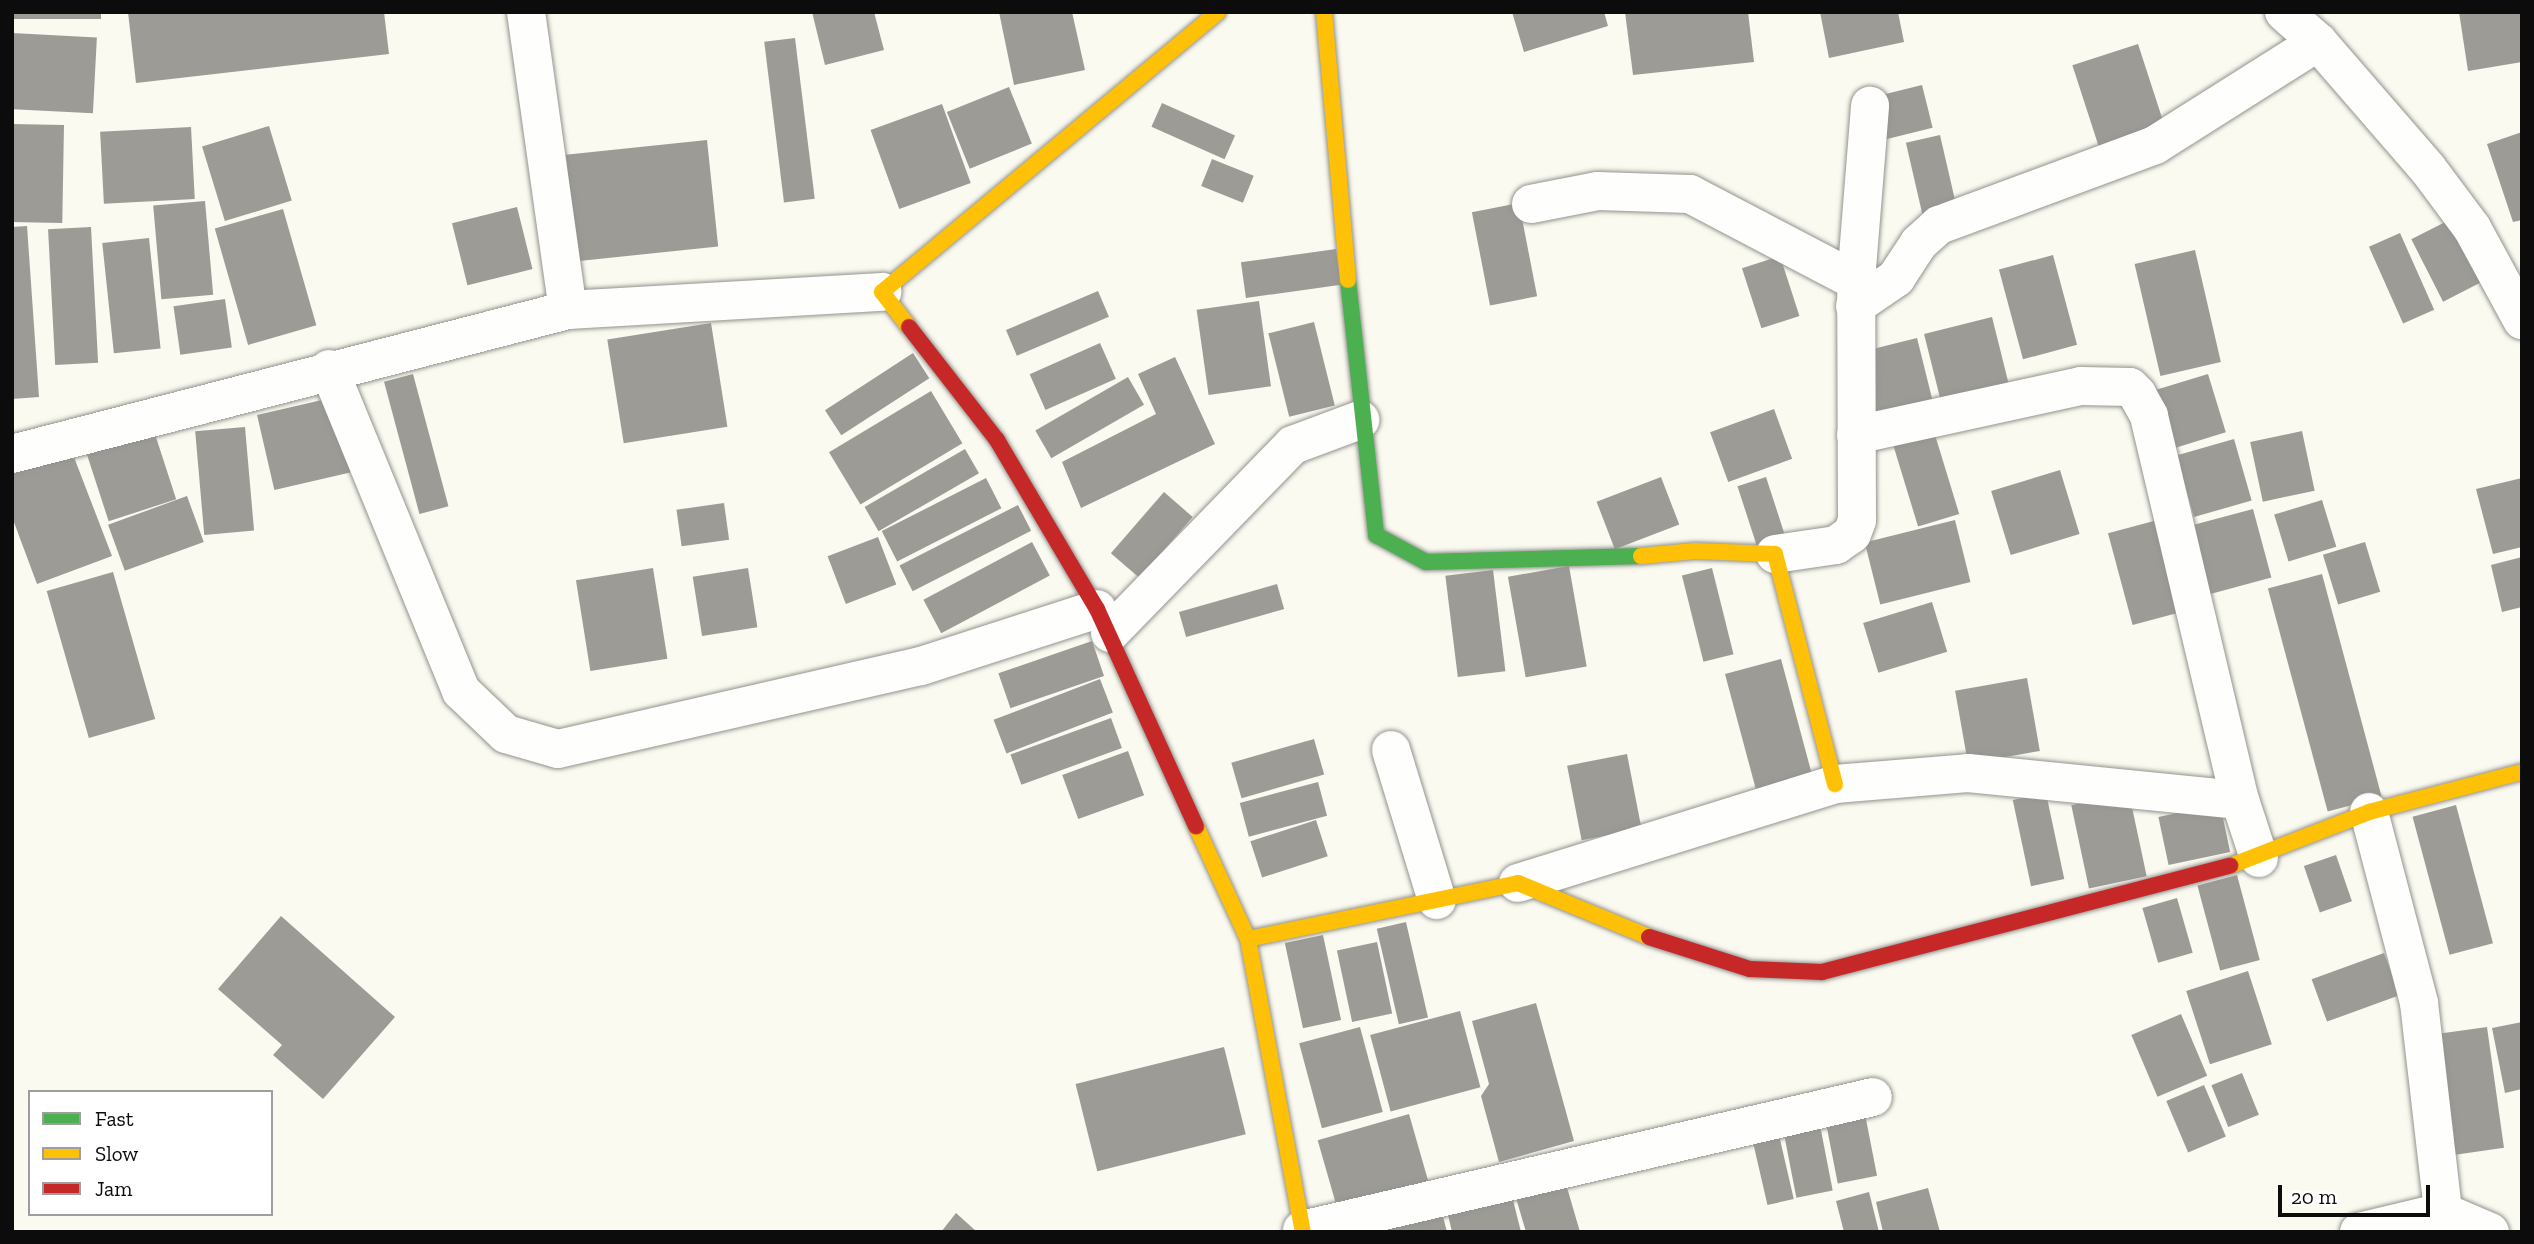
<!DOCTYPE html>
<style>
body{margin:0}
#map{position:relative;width:2534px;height:1244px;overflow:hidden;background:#fafaf0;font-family:"Zilla Slab",serif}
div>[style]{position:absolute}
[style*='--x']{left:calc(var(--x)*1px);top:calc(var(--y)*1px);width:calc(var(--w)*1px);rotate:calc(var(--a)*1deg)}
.building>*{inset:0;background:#9d9b96;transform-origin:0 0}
.roads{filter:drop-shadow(0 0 2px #93938f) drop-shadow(0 0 2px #93938f)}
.street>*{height:38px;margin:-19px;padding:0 19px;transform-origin:19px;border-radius:19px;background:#fefefd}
.fast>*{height:16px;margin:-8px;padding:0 8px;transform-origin:8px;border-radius:8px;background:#4caf50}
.slow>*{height:16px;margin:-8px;padding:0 8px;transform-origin:8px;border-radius:8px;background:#ffc107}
.jam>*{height:16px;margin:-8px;padding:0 8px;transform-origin:8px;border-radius:8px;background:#c62828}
span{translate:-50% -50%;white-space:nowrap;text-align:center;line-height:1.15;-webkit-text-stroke:7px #fff;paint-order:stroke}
.frame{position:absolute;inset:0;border:14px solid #0c0c0c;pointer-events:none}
.legend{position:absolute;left:28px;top:1090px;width:245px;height:126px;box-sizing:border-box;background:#fff;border:2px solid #9e9e9e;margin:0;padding:9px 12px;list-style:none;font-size:21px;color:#0c0c0c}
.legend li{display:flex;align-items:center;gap:14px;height:35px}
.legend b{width:35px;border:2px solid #9e9e9e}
.scale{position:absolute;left:2278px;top:1185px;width:152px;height:32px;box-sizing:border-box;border:4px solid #0c0c0c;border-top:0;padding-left:9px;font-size:21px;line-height:24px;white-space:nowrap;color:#0c0c0c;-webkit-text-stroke:5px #fff;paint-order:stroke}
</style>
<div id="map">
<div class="building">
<i style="left:12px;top:12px;width:89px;height:7px"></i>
<i style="clip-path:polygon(128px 12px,384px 12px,389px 54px,136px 83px)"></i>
<i style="clip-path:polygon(812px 12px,874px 12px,884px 50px,825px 65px)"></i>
<i style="clip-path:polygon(999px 12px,1072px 12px,1085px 70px,1014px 85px)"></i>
<i style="clip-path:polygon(1512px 12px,1604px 12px,1608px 26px,1524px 52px)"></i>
<i style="clip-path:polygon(1625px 12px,1748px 12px,1754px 62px,1633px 75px)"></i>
<i style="clip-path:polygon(1820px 12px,1898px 12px,1904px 42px,1829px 58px)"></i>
<i style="clip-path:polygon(2459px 12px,2522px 12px,2522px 62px,2468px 71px)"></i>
<i style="left:12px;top:33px;width:85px;height:76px;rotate:3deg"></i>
<i style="left:795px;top:38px;width:162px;height:31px;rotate:83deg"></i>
<i style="left:2138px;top:44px;width:85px;height:69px;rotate:72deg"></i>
<i style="left:1922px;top:85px;width:44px;height:50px;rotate:76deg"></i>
<i style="left:1009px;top:87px;width:61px;height:67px;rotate:68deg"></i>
<i style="left:1162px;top:103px;width:80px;height:26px;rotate:24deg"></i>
<i style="left:942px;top:104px;width:84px;height:76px;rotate:70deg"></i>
<i style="left:12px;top:124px;width:52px;height:98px;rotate:1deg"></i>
<i style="left:269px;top:126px;width:78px;height:70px;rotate:73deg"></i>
<i style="left:191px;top:127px;width:72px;height:91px;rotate:87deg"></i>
<i style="clip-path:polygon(2522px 132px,2522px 220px,2513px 222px,2487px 144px)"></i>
<i style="left:1940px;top:135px;width:73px;height:35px;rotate:77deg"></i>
<i style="left:707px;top:140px;width:107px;height:142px;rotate:84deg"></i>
<i style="left:1212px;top:159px;width:45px;height:29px;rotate:22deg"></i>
<i style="left:205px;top:201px;width:94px;height:52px;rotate:85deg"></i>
<i style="left:1519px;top:203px;width:95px;height:48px;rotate:79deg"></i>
<i style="left:517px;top:207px;width:64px;height:67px;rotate:76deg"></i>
<i style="left:283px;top:209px;width:121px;height:71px;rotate:74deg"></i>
<i style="left:2463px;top:213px;width:70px;height:58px;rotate:63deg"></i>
<i style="clip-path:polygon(27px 226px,39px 397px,12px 399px,12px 227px)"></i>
<i style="left:91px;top:227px;width:136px;height:43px;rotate:87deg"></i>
<i style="left:2400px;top:233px;width:84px;height:34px;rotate:66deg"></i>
<i style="left:149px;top:238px;width:111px;height:47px;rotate:84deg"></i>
<i style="left:1336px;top:249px;width:36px;height:96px;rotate:82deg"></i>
<i style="left:2195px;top:250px;width:115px;height:62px;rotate:77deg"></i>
<i style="left:2053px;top:255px;width:93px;height:56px;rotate:75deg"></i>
<i style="left:1780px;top:256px;width:63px;height:40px;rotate:72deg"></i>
<i style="left:1098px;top:291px;width:28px;height:100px;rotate:67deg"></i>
<i style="left:225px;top:299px;width:49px;height:52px;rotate:82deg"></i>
<i style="left:1259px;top:301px;width:86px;height:63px;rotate:82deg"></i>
<i style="left:1992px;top:317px;width:73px;height:70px;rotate:76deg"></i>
<i style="left:1314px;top:322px;width:86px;height:47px;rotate:76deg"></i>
<i style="left:711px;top:323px;width:105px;height:105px;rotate:81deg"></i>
<i style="left:1917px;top:338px;width:69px;height:58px;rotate:76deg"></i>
<i style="left:1100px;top:343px;width:39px;height:77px;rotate:66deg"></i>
<i style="left:913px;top:353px;width:30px;height:105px;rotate:57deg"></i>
<i style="clip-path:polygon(1175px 357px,1215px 444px,1081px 508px,1062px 462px,1156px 414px,1138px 374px)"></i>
<i style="left:413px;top:374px;width:137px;height:30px;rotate:75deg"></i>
<i style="left:2208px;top:374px;width:61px;height:55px;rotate:73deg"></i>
<i style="left:1128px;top:377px;width:32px;height:107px;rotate:60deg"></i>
<i style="left:931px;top:391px;width:61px;height:119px;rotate:59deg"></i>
<i style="left:335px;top:397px;width:77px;height:80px;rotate:77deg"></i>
<i style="left:1774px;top:409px;width:53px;height:68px;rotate:70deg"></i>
<i style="left:1932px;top:425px;width:93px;height:43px;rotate:73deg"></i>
<i style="left:245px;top:427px;width:104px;height:50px;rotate:85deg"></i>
<i style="left:153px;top:428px;width:75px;height:71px;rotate:72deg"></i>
<i style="left:2302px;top:431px;width:61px;height:53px;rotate:78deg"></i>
<i style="left:2234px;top:439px;width:64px;height:60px;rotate:74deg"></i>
<i style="left:965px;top:449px;width:28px;height:116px;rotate:60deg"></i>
<i style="clip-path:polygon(72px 452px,112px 556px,37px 584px,12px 517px,12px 474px)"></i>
<i style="left:2060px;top:470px;width:67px;height:72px;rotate:73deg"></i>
<i style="left:1661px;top:477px;width:51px;height:69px;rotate:69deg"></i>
<i style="left:1766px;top:477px;width:63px;height:30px;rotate:72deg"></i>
<i style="left:986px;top:478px;width:34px;height:117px;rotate:63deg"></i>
<i style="clip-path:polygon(2522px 478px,2522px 547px,2493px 554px,2476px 489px)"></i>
<i style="left:1164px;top:492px;width:38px;height:81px;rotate:41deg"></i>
<i style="left:187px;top:496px;width:49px;height:84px;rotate:70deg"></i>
<i style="left:2322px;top:500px;width:49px;height:50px;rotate:73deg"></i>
<i style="left:724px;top:503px;width:37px;height:48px;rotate:82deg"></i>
<i style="left:1018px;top:505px;width:29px;height:133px;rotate:63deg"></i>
<i style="left:2253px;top:509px;width:71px;height:66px;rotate:75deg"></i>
<i style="left:2165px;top:518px;width:95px;height:59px;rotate:75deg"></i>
<i style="left:1955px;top:520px;width:64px;height:93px;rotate:76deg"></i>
<i style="left:878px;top:537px;width:51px;height:54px;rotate:69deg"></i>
<i style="left:1032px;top:542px;width:38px;height:123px;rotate:62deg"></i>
<i style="left:2365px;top:542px;width:52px;height:44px;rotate:73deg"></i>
<i style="clip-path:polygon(2522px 557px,2522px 607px,2502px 612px,2491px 565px)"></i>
<i style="left:1569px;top:566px;width:102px;height:62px;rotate:80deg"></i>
<i style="left:653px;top:568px;width:92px;height:78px;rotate:81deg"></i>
<i style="left:748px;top:568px;width:60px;height:56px;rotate:81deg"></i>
<i style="left:1712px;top:568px;width:89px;height:31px;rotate:76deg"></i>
<i style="left:1493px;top:570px;width:102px;height:48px;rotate:83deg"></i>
<i style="left:113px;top:572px;width:153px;height:69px;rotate:74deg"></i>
<i style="left:2322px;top:574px;width:231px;height:56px;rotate:75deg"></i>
<i style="left:1277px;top:584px;width:26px;height:102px;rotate:74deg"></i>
<i style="left:1932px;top:602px;width:52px;height:72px;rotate:73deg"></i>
<i style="left:1092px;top:641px;width:37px;height:99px;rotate:71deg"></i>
<i style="left:1781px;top:659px;width:123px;height:58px;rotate:75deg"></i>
<i style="left:2027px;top:678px;width:74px;height:73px;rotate:80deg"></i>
<i style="left:1100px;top:679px;width:36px;height:114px;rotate:69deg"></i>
<i style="left:1111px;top:718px;width:32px;height:107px;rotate:70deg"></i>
<i style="left:1314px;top:739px;width:37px;height:86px;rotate:74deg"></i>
<i style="left:1128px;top:751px;width:47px;height:70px;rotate:70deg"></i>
<i style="left:1627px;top:754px;width:76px;height:61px;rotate:79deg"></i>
<i style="left:1318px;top:782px;width:35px;height:81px;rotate:75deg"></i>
<i style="left:2046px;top:793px;width:88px;height:34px;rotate:78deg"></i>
<i style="left:2129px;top:793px;width:85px;height:59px;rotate:78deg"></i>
<i style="left:2220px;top:804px;width:49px;height:63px;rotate:78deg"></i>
<i style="left:2456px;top:805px;width:143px;height:45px;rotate:75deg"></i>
<i style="left:1316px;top:820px;width:38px;height:69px;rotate:72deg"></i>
<i style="left:2336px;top:855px;width:49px;height:34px;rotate:71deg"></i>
<i style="left:2237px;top:875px;width:88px;height:41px;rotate:75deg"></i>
<i style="left:2177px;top:898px;width:57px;height:36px;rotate:74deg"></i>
<i style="clip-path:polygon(281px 916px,395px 1017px,323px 1099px,273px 1055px,282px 1045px,218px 989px)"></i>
<i style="left:1406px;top:922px;width:98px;height:30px;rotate:77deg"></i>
<i style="left:1323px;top:935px;width:87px;height:39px;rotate:78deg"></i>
<i style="left:1377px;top:942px;width:73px;height:41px;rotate:78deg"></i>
<i style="left:2384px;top:953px;width:45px;height:77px;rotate:70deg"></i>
<i style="left:2248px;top:971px;width:77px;height:65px;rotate:72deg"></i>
<i style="clip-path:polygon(1536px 1003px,1574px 1141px,1499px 1162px,1481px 1096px,1489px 1084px,1472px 1021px)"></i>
<i style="left:1460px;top:1011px;width:79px;height:93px;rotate:75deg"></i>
<i style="left:2181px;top:1014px;width:67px;height:54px;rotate:67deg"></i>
<i style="clip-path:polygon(2522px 1022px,2522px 1089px,2505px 1093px,2492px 1028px)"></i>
<i style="left:1360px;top:1027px;width:88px;height:63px;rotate:75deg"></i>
<i style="left:2487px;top:1027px;width:122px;height:49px;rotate:82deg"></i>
<i style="left:1224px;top:1047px;width:90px;height:153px;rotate:76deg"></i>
<i style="left:2242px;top:1073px;width:45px;height:33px;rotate:68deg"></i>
<i style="left:2204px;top:1085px;width:56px;height:41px;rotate:67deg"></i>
<i style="left:1409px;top:1114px;width:71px;height:95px;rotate:74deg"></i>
<i style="left:1865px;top:1114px;width:63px;height:40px;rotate:79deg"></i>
<i style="left:1818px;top:1115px;width:77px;height:37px;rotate:79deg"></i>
<i style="left:1776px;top:1122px;width:79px;height:27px;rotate:77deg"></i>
<i style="clip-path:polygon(1566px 1184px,1580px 1232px,1526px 1232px,1516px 1198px)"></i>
<i style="clip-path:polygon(1928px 1188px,1940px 1232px,1883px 1232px,1876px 1202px)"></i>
<i style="clip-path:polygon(1869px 1192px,1879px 1232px,1844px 1232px,1836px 1201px)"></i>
<i style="clip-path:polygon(1513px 1200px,1521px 1232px,1452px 1232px,1448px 1215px)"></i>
<i style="clip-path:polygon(1440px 1205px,1447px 1232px,1344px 1232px)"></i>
<i style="clip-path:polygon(956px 1213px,977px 1232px,941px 1232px)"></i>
</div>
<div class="roads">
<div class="street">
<i style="--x:526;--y:12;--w:301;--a:82"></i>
<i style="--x:2284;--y:12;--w:45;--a:41.4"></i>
<i style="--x:2318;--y:42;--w:168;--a:49.1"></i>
<i style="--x:2428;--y:169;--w:74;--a:53.3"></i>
<i style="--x:2472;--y:228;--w:105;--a:61.5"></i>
<i style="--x:1531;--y:204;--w:68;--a:-11"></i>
<i style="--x:1598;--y:191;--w:92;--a:1.9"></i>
<i style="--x:1690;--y:194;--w:187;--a:27.7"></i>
<i style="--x:1855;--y:306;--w:50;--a:-34.3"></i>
<i style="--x:1896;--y:278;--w:42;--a:-56.7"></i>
<i style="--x:1919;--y:243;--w:27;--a:-42"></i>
<i style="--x:1939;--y:225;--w:230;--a:-20.3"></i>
<i style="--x:2155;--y:145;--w:193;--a:-32.3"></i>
<i style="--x:329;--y:369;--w:348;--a:67.7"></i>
<i style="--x:461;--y:691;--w:62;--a:43.7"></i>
<i style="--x:506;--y:734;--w:54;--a:16.1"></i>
<i style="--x:558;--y:749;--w:372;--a:-12.9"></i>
<i style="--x:921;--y:666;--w:185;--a:-17.9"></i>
<i style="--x:1856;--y:435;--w:230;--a:-12.3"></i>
<i style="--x:2081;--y:386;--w:49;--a:1.2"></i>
<i style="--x:2130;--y:387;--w:10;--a:45"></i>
<i style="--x:2137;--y:394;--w:25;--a:61"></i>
<i style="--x:2149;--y:416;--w:395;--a:76.7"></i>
<i style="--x:2240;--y:800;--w:61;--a:71.9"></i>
<i style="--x:12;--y:454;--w:574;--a:-14.52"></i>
<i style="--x:568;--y:310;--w:315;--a:-3.3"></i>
<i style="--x:1775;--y:554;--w:62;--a:-8.4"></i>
<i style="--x:1836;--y:545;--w:19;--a:-35"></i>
<i style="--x:1852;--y:534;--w:15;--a:-70"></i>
<i style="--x:1857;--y:520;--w:239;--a:-90.2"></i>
<i style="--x:1856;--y:281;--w:176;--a:-85.4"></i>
<i style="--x:1110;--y:633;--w:262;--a:-45.8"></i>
<i style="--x:1293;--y:445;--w:72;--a:-20.5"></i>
<i style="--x:1391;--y:750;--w:157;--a:73"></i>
<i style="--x:2369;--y:812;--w:197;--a:75.3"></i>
<i style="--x:2419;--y:1003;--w:210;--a:83.4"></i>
<i style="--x:2443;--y:1212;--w:51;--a:23.1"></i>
<i style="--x:1518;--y:883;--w:332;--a:-17.3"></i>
<i style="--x:1835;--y:784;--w:133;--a:-4.7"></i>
<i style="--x:1968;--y:773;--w:273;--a:5.7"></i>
<i style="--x:1302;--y:1230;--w:586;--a:-13.11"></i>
<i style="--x:2359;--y:1232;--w:86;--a:-13.4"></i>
</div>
<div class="fast">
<i style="--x:1348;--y:280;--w:257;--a:83.7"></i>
<i style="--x:1376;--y:535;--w:57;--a:28.4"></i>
<i style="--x:1426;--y:562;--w:215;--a:-1.6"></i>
</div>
<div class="slow">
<i style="--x:1324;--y:12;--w:269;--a:84.9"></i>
<i style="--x:909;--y:327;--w:44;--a:-127.6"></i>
<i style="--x:882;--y:292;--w:437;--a:-39.8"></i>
<i style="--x:1641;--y:556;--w:54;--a:-5.3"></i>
<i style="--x:1695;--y:551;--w:80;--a:2.1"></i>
<i style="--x:1775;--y:554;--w:238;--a:75.4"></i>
<i style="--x:1196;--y:826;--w:124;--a:65.3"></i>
<i style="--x:1248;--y:939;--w:298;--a:79.4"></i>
<i style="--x:2230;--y:866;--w:149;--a:-21.2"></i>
<i style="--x:2369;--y:812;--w:158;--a:-14.7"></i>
<i style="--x:1248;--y:939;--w:276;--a:-11.7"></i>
<i style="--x:1518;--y:883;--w:142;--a:22.4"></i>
</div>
<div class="jam">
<i style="--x:909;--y:327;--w:143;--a:52.1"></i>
<i style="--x:997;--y:440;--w:196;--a:59.4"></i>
<i style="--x:1097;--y:609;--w:239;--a:65.5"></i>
<i style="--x:1649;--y:937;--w:106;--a:17.6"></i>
<i style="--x:1750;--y:969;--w:72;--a:2.4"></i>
<i style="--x:1822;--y:972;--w:422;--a:-14.6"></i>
</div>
</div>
<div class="frame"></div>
<ul class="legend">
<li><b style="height:9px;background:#4caf50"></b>Fast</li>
<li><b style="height:9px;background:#ffc107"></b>Slow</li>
<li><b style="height:9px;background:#c62828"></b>Jam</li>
</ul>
<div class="scale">20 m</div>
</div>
